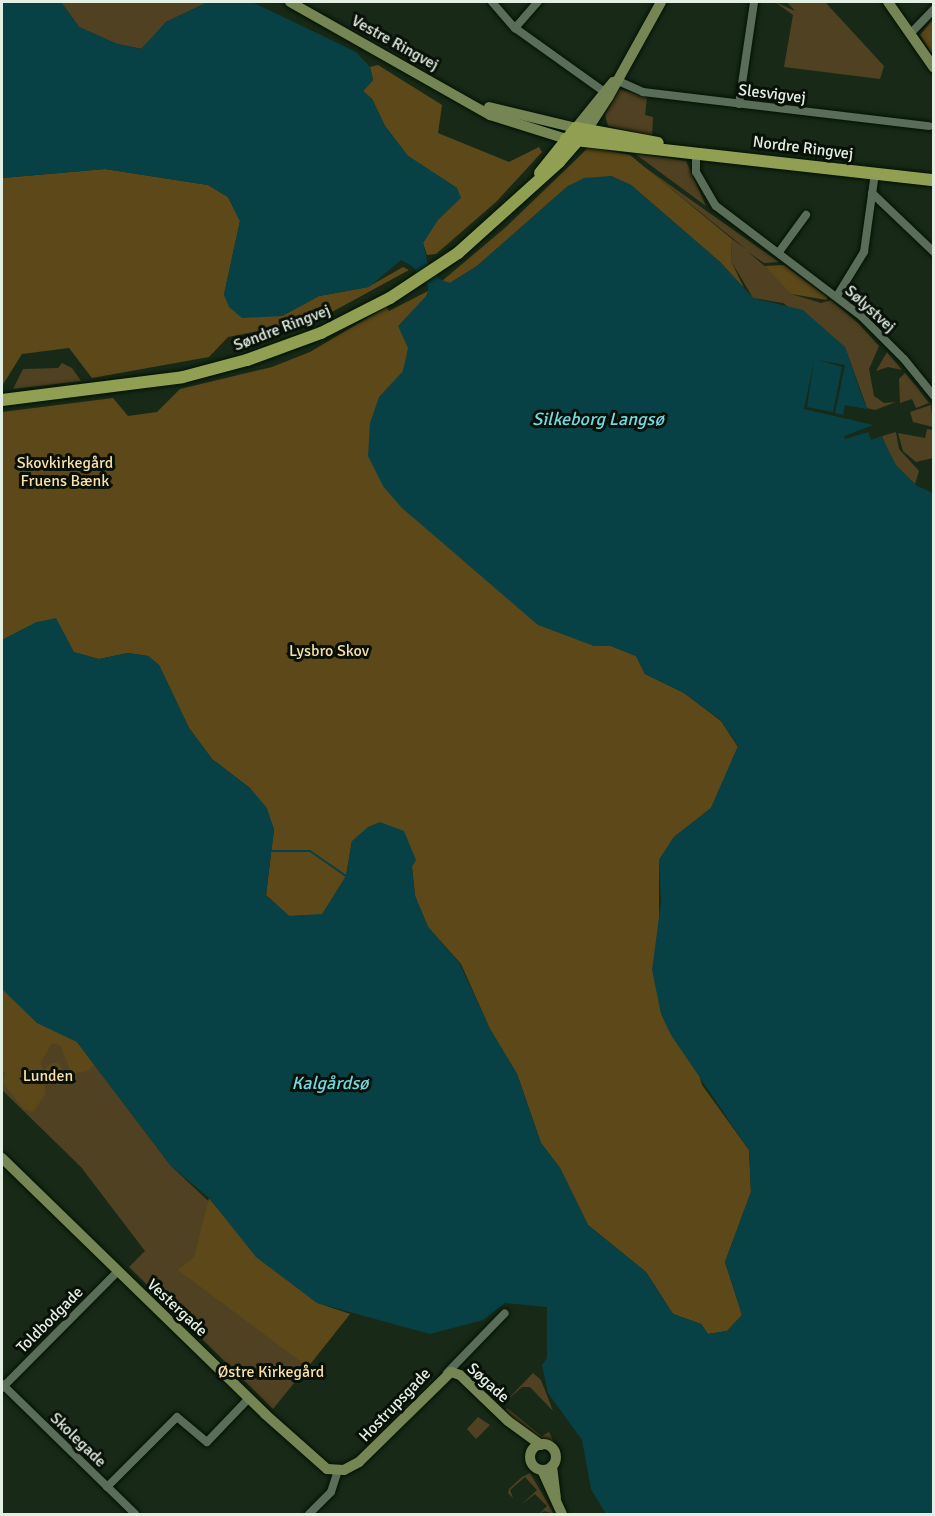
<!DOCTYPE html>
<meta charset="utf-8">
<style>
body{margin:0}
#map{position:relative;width:935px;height:1516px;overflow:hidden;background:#182a17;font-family:Signika,sans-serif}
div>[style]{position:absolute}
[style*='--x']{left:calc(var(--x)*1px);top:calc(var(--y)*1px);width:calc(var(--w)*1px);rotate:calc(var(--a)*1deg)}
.green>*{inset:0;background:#504122}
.forest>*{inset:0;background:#5d481a}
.water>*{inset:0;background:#084145}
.pier>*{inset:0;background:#182a17}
.stream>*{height:2px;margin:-1px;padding:0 1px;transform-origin:1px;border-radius:1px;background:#084145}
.roads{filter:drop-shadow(0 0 2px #031203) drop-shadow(0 0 2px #031203)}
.street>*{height:8px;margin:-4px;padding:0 4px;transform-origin:4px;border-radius:4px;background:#596d58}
.secondary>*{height:10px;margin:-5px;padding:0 5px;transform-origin:5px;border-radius:5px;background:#758654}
.secondary>.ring{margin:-5px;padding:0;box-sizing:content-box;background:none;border:10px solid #758654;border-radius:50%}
.primary>*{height:12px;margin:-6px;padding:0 6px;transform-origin:6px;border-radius:6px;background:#909f51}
span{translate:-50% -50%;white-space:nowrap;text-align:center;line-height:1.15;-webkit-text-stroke:6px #081008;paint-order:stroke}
.street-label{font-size:16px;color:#e4efe3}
.park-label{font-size:16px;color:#fbdfa6}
.water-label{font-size:18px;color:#71dae3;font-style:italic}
.frame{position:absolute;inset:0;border:3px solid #e4efe3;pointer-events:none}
</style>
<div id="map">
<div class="green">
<i style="clip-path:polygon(61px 2px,208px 2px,166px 22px,142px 49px,117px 44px,79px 27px)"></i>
<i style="clip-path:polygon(775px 2px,795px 11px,787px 2px,825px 2px,884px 66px,880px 79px,784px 67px,793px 15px)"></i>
<i style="clip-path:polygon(619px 89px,647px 97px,645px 115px,653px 117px,652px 137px,608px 126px,605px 115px)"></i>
<i style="clip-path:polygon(634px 153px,686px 161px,706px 206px)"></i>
<i style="clip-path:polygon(643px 166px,779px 262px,764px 263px,748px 252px,786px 284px,791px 294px,821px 303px,831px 300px,859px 324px,879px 346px,869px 369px,874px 396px,884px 403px,896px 402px,875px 410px,867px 408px,845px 347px,783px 303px,753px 298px,731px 261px,732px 239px,746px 249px)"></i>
<i style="clip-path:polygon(887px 352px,902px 370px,888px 367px,876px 371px)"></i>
<i style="clip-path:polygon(62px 363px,72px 368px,81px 381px,13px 389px,23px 369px,58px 368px)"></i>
<i style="clip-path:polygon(905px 373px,916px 386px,929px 403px,916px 408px,912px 399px,900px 403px,899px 379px)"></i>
<i style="clip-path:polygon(931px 405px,933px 427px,913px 422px,910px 412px)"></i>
<i style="clip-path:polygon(927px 429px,933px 430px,933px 458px,916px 462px,903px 451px,898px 433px,925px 438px)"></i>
<i style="clip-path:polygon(896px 432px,899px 449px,919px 471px,915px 484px,898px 469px,888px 451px,882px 436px)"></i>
<i style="clip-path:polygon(2px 989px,77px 1042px,171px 1166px,317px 1303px,350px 1314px,273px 1409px,129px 1267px,145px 1251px,81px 1167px,2px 1090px)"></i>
<i style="clip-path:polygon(533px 1373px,541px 1380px,553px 1411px,530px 1387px,522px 1387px,507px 1400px)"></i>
<i style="clip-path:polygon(507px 1408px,542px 1436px,549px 1432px,554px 1442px,543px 1440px,522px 1426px,505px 1410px)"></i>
<i style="clip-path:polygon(478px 1417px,490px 1425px,476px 1439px,467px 1429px)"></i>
<i style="clip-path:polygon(530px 1473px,554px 1514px,544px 1511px,539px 1514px,547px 1506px,535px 1494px,521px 1505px,537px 1490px,525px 1477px,510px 1490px,513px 1498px,508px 1493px,509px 1489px,522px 1477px)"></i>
</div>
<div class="forest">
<i style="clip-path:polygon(933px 19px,933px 55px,920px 35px)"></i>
<i style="clip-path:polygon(378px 65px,442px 105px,438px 133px,509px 162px,539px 147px,542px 152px,496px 202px,436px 254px,427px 255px,423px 243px,457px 188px,408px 156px,385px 126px,372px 99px,363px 91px,373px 80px,370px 67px)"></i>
<i style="clip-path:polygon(589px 147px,630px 155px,732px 239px,731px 261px,744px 288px,720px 262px,631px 185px,611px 176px,568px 186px,477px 266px,450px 283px,442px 281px,506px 227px)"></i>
<i style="clip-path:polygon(105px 169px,208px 185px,228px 197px,240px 221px,224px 295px,282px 316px,319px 296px,368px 287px,403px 267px,409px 270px,319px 319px,228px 337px,209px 357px,92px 378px,69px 348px,22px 354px,2px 386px,2px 178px)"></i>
<i style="clip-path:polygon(784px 265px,827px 297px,827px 300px,791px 294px,765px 266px)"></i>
<i style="clip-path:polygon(428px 291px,403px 371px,401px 507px,451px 549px,594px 646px,611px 646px,636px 656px,645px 674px,684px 693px,721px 721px,738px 747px,711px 808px,674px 837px,659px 860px,659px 932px,702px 1085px,749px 1150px,751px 1192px,725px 1262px,742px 1315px,727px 1331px,708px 1334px,701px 1324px,673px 1314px,646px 1272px,588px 1225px,560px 1168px,541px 1143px,517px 1074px,490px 1029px,461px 964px,428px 927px,415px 896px,412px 867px,352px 841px,346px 876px,322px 915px,289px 916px,266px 895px,274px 829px,250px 788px,212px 759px,189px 728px,159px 665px,148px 656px,128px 653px,99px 659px,73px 652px,37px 622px,2px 640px,2px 412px,113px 398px,128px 416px,157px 412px,180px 389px,272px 367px,310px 352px,386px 307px,389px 311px)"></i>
<i style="clip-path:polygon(2px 989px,37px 1023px,77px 1042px,94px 1065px,88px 1071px,71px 1074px,61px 1046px,52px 1043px,41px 1062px,43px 1070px,52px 1063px,58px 1063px,63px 1069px,59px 1081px,44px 1084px,46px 1093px,33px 1112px,24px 1109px,2px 1082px,6px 1072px,2px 1071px)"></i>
<i style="clip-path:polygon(209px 1198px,256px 1257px,317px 1303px,350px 1314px,308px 1367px,178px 1270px,194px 1257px)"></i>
</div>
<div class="water">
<i style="clip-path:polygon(2px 2px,61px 2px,79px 27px,117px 44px,141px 49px,166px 22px,208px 2px,252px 2px,356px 52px,370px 67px,373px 80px,363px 91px,372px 99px,385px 126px,408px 156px,457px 188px,461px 198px,438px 220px,423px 243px,427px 261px,439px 279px,450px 283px,477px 266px,568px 186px,584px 178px,611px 176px,631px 185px,720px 262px,753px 298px,803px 310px,845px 347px,864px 402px,896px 465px,917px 486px,933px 493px,933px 1514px,606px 1514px,591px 1489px,582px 1440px,548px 1393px,542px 1365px,547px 1358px,547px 1307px,505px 1303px,483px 1320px,430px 1334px,317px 1303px,256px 1257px,209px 1198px,171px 1166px,77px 1042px,37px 1023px,2px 989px,2px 640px,37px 622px,56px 618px,74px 652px,99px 659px,128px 653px,148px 656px,159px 665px,189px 728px,212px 759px,250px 788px,267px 808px,274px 829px,266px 895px,289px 916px,322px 914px,346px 876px,352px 841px,368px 827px,380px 822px,404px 831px,416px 860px,412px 867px,415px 896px,428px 927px,460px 964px,490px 1029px,517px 1074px,541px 1143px,560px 1168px,588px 1225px,646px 1272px,673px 1314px,701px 1324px,708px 1334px,727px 1331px,742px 1315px,725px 1262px,751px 1192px,749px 1150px,671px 1035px,661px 1014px,652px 970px,661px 902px,659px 860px,674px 837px,711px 808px,738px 746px,721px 720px,684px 693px,645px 674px,636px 656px,611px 646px,594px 646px,538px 625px,401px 507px,383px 486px,368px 456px,370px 423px,379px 397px,403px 371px,408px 348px,398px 326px,428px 294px,428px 286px,412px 266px,401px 260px,369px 287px,319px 296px,282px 316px,242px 318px,229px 307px,224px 295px,240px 221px,228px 197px,208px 185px,105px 169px,2px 178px)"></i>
</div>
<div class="pier">
<i style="clip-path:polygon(814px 360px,807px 407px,833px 412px,842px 367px,818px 360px,845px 365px,835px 413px,843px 415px,845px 405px,872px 410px,885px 435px,871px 440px,868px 432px,845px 439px,844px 436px,873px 425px,804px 409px)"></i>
</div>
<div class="stream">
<i style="--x:271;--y:851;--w:39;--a:0"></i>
<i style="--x:310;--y:851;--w:44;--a:34.8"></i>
</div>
<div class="roads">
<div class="street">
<i style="--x:492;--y:2;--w:35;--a:49"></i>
<i style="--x:515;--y:28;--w:108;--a:35.6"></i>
<i style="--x:515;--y:28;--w:35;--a:-49"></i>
<i style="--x:910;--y:34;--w:35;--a:-46"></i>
<i style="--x:616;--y:80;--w:30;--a:24"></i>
<i style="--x:643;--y:92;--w:288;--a:6.8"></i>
<i style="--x:739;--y:104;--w:103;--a:-81.6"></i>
<i style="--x:696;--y:152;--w:20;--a:90"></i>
<i style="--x:696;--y:172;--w:39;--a:60"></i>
<i style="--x:716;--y:206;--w:183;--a:37.2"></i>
<i style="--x:862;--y:317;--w:59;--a:45"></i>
<i style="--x:904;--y:359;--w:48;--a:51"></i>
<i style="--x:872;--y:193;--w:86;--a:43.6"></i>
<i style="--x:779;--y:252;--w:46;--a:-53.9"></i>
<i style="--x:837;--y:296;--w:52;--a:-58.5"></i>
<i style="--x:864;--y:252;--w:80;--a:-82.1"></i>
<i style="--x:447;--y:1373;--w:83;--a:-46"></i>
<i style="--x:2;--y:1384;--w:186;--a:44.3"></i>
<i style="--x:2;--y:1388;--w:165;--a:-45.2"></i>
<i style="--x:107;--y:1487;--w:99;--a:-45"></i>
<i style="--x:177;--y:1417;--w:39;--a:40"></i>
<i style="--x:207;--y:1442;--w:61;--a:-46.3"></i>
<i style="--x:309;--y:1514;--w:31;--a:-45"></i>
<i style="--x:331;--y:1492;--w:22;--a:-72"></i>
</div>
<div class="secondary">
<i style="--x:290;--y:2;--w:230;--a:29.5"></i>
<i style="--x:490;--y:115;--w:80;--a:17.5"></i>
<i style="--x:888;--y:2;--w:80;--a:55.1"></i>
<i style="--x:489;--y:107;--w:89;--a:13.6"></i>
<i style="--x:576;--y:128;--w:59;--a:-51.2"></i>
<i style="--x:580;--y:132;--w:7;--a:-16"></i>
<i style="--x:587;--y:130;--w:40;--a:-57.1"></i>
<i style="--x:609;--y:96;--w:107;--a:-61"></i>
<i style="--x:2;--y:1158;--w:367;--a:44.2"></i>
<i style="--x:265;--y:1414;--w:83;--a:41.6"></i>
<i style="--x:327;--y:1469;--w:17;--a:3"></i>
<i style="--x:344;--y:1470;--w:17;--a:-28"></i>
<i style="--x:359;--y:1462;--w:129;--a:-44.4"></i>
<i style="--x:451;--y:1372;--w:9;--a:18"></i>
<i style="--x:460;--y:1375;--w:66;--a:43.8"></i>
<i style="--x:508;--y:1421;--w:41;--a:36"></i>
<i class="ring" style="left:530px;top:1444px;width:16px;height:16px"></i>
<i style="--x:552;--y:1466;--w:32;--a:83"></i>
<i style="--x:542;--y:1470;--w:48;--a:65.6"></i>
</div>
<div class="primary">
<i style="--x:566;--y:139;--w:370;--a:6.4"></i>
<i style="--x:540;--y:173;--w:58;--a:-51.3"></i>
<i style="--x:576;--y:128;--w:83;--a:10.4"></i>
<i style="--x:2;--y:400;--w:182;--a:-7.2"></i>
<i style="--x:183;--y:377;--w:66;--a:-14.9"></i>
<i style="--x:247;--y:360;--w:79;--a:-20"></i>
<i style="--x:321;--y:333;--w:77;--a:-26.9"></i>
<i style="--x:390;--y:298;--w:82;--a:-33.5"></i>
<i style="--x:458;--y:253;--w:136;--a:-42"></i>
<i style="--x:559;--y:162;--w:43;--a:-48.8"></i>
</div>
</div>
<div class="street-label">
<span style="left:395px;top:43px;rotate:29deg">Vestre Ringvej</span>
<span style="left:772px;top:94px;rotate:7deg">Slesvigvej</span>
<span style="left:803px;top:148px;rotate:7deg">Nordre Ringvej</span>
<span style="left:870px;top:309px;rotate:42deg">Sølystvej</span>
<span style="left:282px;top:328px;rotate:-21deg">Søndre Ringvej</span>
<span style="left:177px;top:1308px;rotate:43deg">Vestergade</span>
<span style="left:50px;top:1320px;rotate:-45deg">Toldbodgade</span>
<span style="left:488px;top:1383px;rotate:42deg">Søgade</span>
<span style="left:395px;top:1405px;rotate:-46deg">Hostrupsgade</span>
<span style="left:78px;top:1440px;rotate:44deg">Skolegade</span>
</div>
<div class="park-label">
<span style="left:65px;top:472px">Skovkirkegård<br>Fruens Bænk</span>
<span style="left:329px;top:651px">Lysbro Skov</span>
<span style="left:48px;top:1076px">Lunden</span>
<span style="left:271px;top:1372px">Østre Kirkegård</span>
</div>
<div class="water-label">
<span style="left:598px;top:419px">Silkeborg Langsø</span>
<span style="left:330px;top:1083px">Kalgårdsø</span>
</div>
<div class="frame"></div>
</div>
